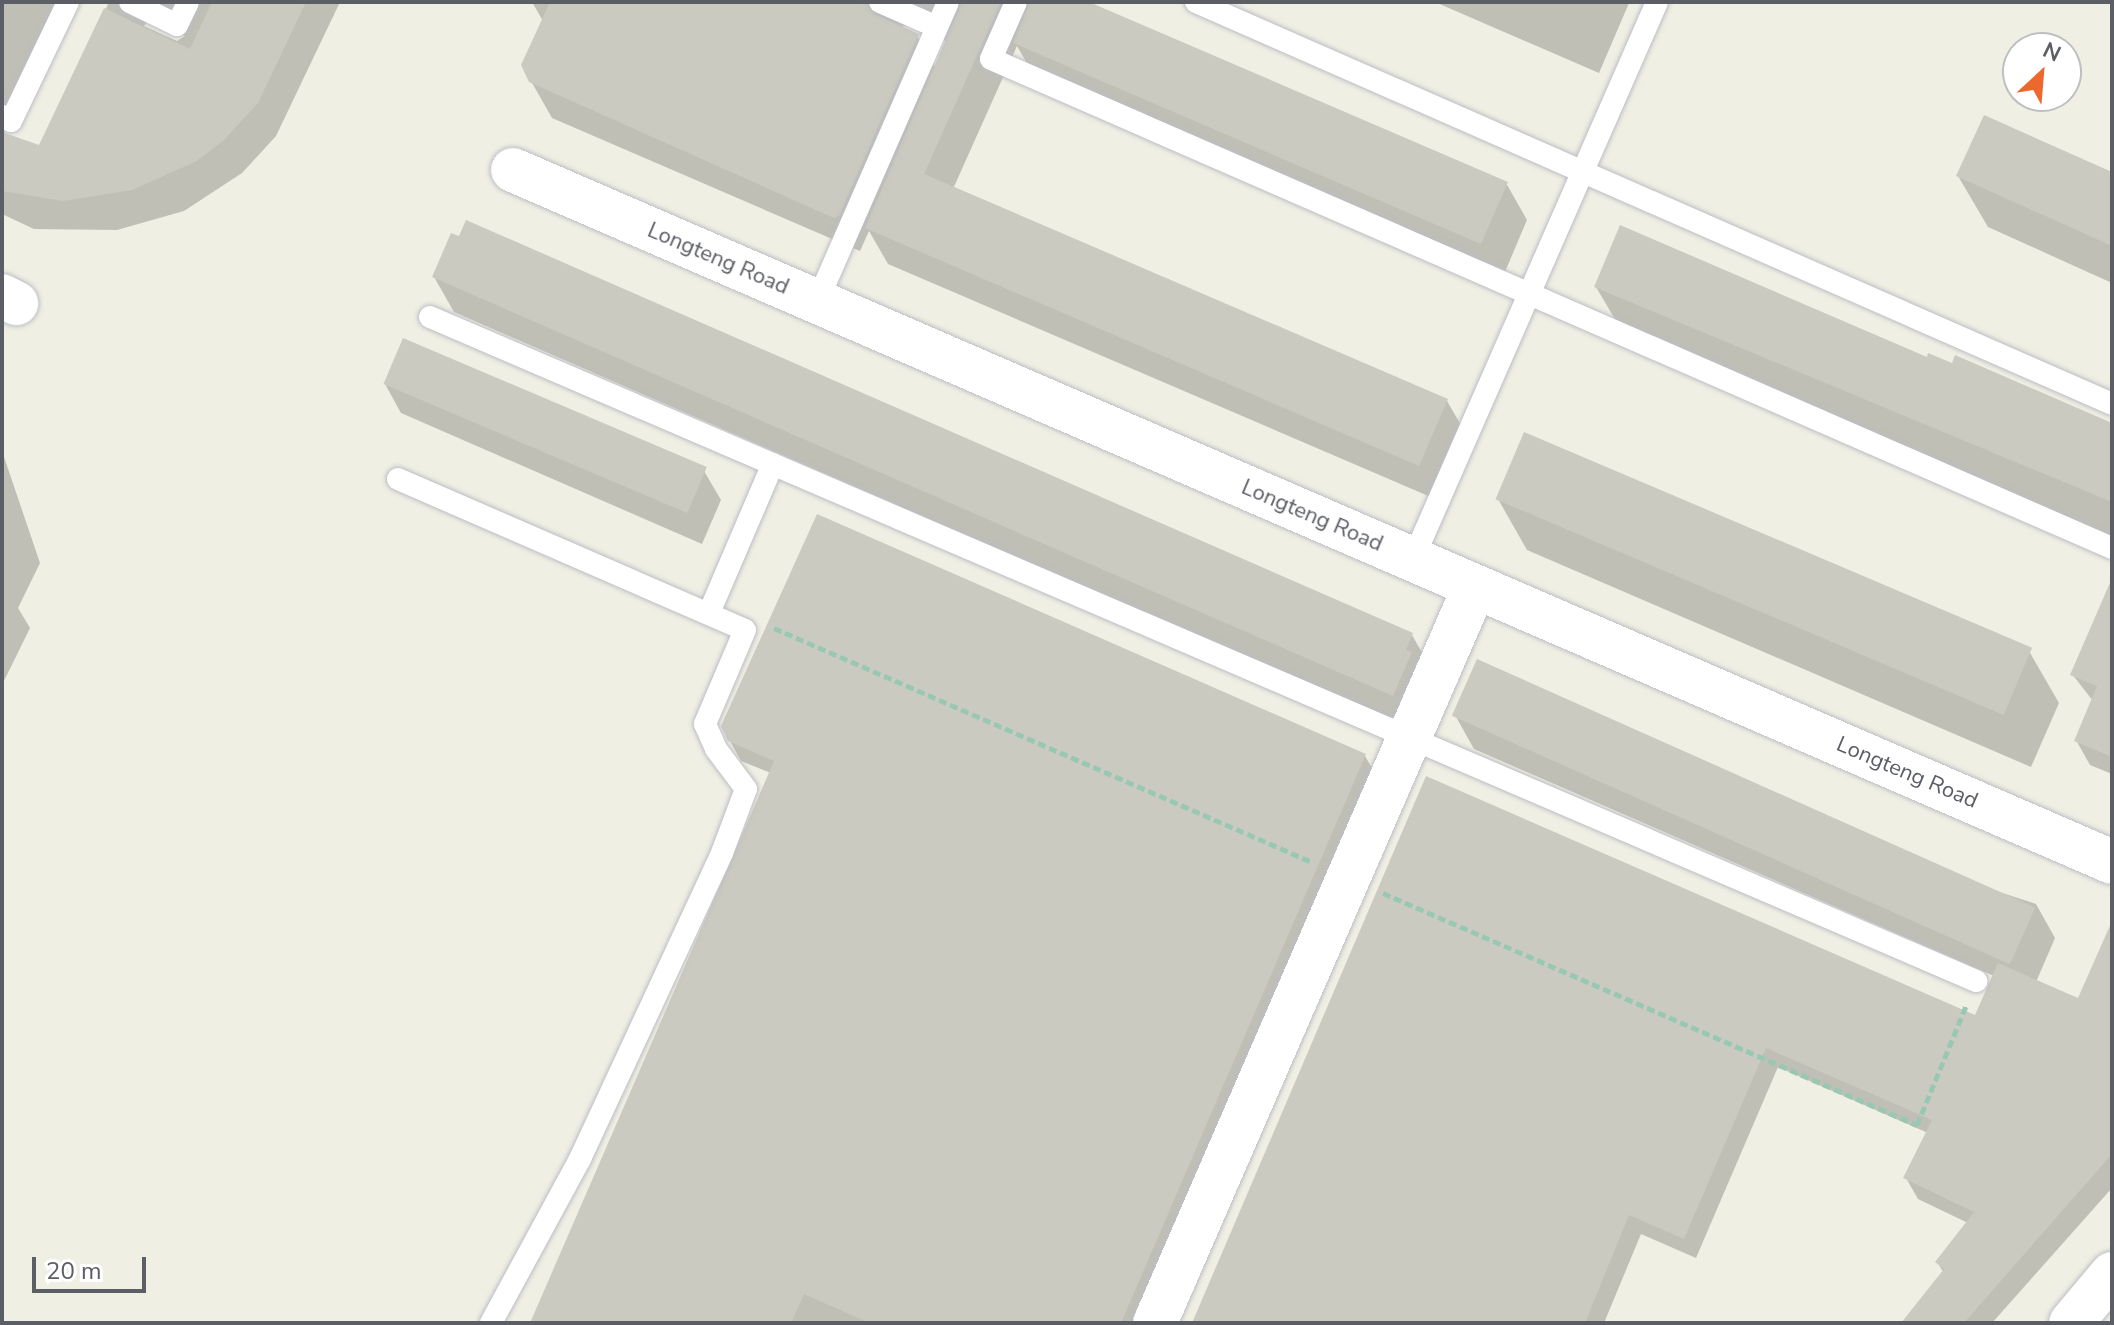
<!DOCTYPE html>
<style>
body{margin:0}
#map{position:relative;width:2114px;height:1325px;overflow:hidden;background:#efefe4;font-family:"Nunito Sans",sans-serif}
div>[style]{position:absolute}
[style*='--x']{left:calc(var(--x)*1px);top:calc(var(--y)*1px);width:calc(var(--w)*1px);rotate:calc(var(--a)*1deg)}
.shadow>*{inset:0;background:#0003}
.building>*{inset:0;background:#cacac0;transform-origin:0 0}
.path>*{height:5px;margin-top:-2.5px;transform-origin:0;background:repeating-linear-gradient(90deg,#99c8b2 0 8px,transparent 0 12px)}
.roads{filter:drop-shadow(0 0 2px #bcbdc3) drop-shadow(0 0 2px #bcbdc3)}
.lane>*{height:22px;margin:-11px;padding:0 11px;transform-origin:11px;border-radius:11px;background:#fff}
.street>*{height:44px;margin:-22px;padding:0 22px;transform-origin:22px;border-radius:22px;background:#fff}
span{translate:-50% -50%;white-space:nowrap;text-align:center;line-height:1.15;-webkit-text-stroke:8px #fff;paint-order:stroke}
.street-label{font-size:22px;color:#5c5e65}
.frame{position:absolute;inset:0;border:4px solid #5c5e65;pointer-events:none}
.north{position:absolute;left:2002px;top:32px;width:80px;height:80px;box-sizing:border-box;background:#fff;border:2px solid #bebfc1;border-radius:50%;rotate:26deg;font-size:22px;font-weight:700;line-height:32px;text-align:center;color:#5c5e65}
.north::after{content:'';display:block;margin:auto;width:28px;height:36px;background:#ed682c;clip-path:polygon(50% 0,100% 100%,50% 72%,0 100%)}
.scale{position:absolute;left:32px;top:1257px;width:114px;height:36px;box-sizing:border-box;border:4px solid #5c5e65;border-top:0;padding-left:10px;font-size:24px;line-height:28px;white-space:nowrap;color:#5c5e65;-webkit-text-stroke:6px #fff;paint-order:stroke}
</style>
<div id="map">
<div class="shadow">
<i style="clip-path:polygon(evenodd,2px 2px,67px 2px,3px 135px,40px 147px,109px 2px,340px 2px,276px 136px,242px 173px,184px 211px,117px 230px,34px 229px,2px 214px,2px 2px,149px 20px,185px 36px,177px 41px,144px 26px,149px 20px)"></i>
<i style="clip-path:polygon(evenodd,532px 2px,1084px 2px,1506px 183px,1527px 220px,1502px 279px,1036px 79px,1017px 46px,953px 189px,1447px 401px,1468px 437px,1440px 501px,888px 264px,869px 231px,860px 251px,552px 118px,531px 81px,543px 21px,532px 2px,907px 25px,948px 42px,936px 69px,917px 36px,899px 28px,907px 25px)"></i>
<i style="clip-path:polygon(1435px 2px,1628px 2px,1629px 3px,1599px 73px)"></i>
<i style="clip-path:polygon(2112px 174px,2112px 283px,1988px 227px,1958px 176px)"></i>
<i style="clip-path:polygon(434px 277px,1412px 635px,1432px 670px,1413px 730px,454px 312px)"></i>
<i style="clip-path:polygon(1596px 287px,1928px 360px,2112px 425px,2112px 540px,1626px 338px)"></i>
<i style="clip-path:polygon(385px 384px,704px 471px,721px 500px,702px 544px,401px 413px)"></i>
<i style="clip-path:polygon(2px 451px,40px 563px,18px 608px,30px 628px,2px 685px)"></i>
<i style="clip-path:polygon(1498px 499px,2029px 651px,2059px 703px,2031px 767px,1527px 550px)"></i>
<i style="clip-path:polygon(2112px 624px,2112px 774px,2090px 765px,2076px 740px,2093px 701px,2072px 674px)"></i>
<i style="clip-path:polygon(1455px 715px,2036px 904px,2055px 938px,2036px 982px,2079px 1001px,2112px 946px,2112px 1188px,1992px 1323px,1904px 1323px,1944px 1273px,1937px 1262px,1968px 1223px,1918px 1199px,1906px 1178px,1928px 1133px,1778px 1067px,1696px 1258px,1641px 1234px,1604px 1323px,1193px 1323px,1427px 779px,1976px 1018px,1994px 976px,1474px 749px)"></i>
<i style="clip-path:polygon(730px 741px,1365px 756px,1376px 775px,1138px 1323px,534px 1323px,771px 773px,741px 761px)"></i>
</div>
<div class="building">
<i style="clip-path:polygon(212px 2px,306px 2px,258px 103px,223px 141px,195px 162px,132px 190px,63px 201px,2px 191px,2px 132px,39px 145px,104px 8px,190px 49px)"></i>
<i style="clip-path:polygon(550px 2px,866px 2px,874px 14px,919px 34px,839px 216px,834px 218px,529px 82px,521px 65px)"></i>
<i style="clip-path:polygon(962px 2px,1001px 2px,924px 174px,1448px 399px,1419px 466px,865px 228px)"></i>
<i style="clip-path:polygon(1030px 2px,1089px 2px,1508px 182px,1481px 244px,1013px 43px)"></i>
<i style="clip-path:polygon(1984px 115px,2112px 172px,2112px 246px,1956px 176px)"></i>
<i style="clip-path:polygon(466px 220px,1413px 633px,1406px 650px,1412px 652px,1393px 696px,432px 277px,451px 233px,459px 236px)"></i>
<i style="clip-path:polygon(1620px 225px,1927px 357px,1928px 353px,1952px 363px,1955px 355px,2112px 423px,2112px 502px,1594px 287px)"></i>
<i style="left:403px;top:338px;width:330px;height:50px;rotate:23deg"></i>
<i style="left:1524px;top:432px;width:552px;height:73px;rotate:23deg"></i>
<i style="clip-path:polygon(817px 514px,1366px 754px,1121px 1323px,869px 1323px,804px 1294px,791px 1323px,530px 1323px,774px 761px,728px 741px,721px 726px)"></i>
<i style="clip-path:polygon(2112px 578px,2112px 757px,2074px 741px,2097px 686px,2070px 675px)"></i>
<i style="left:1477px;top:659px;width:611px;height:62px;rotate:24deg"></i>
<i style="clip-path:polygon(1426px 776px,1975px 1015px,1998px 963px,2078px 998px,2112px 921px,2112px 1154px,1964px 1323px,1901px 1323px,1944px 1269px,1935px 1262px,1974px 1212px,1903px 1178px,1932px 1120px,1766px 1048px,1684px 1239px,1629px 1215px,1585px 1323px,1192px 1323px)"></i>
</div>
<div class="path">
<i style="--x:774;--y:628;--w:587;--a:23.51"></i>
<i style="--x:1383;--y:893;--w:582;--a:23.48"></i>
<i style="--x:1917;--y:1125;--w:129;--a:-67.6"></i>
</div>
<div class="roads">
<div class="lane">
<i style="--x:130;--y:2;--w:52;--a:26.1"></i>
<i style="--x:177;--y:25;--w:25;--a:-64"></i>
<i style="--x:880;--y:2;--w:62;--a:23.7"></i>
<i style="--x:1016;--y:2;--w:62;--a:113.7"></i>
<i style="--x:991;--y:59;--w:1223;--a:23.57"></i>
<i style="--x:1196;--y:2;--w:1000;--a:23.69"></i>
<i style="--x:2;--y:116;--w:10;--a:29"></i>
<i style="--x:11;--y:121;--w:132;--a:-64.4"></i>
<i style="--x:817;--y:302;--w:327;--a:-66.4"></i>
<i style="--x:430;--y:317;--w:1683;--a:23.24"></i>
<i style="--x:398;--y:479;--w:378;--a:23.5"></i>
<i style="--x:745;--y:630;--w:102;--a:113.1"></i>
<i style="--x:705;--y:724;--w:27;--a:66"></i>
<i style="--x:716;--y:749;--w:50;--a:53.1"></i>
<i style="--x:746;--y:789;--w:68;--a:110.6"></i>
<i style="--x:722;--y:853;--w:337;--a:114.9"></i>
<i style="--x:580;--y:1159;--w:187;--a:118.5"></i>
<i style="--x:1413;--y:559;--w:608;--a:-66.34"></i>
<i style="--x:709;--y:613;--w:162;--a:-66.8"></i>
</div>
<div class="street">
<i style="--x:513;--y:170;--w:1742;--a:23.4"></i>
<i style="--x:2;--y:296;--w:16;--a:27"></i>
<i style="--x:1155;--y:1323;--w:803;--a:-66.53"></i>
<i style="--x:2071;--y:1323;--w:64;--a:-50.1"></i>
</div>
</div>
<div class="street-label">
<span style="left:718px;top:259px;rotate:23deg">Longteng Road</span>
<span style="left:1312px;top:516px;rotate:23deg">Longteng Road</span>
<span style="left:1907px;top:773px;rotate:23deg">Longteng Road</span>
</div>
<div class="frame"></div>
<div class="north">N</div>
<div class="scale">20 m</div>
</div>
